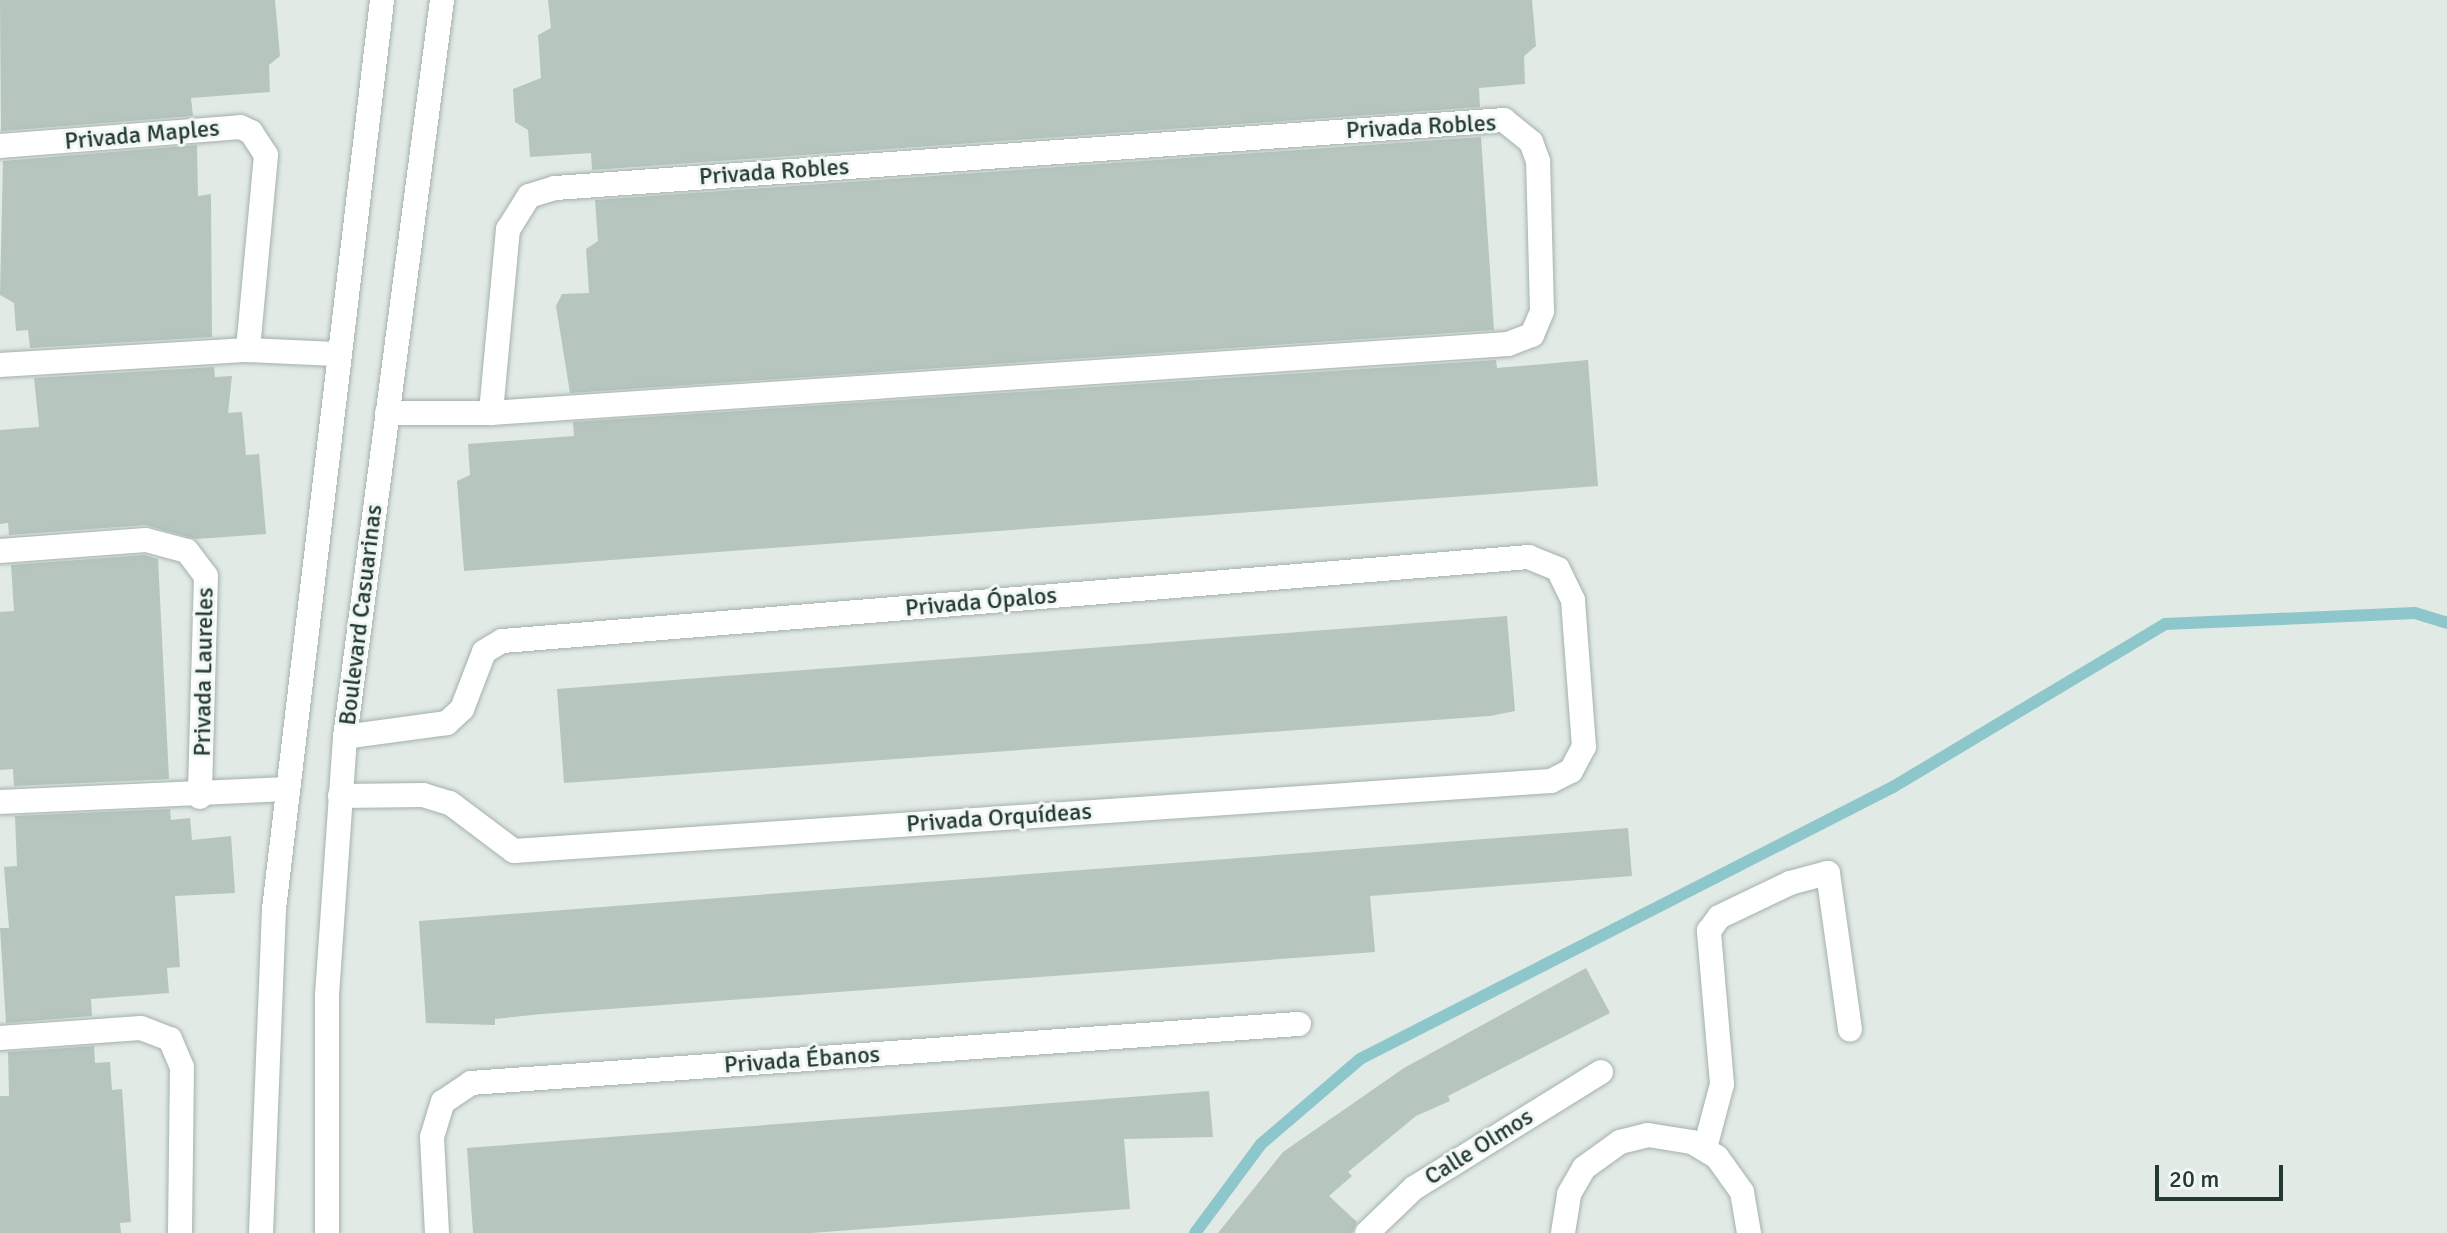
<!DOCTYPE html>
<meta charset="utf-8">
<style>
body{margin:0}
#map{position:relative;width:2447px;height:1233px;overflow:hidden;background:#e1eae5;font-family:Signika,sans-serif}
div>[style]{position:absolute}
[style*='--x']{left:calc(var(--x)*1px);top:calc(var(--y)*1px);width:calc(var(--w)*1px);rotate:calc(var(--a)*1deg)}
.stream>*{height:12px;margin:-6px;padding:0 6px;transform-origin:6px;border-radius:6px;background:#8dc7cb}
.building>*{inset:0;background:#b6c5be}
.roads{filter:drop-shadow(0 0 2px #a4b1ab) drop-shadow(0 0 2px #a4b1ab)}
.minor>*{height:24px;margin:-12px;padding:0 12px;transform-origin:12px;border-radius:12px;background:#fff}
.tertiary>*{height:24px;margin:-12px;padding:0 12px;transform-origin:12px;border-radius:12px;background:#fff}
span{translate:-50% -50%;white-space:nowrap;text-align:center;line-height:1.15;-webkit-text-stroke:6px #f1f7f4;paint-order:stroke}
.street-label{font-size:24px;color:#233931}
.scale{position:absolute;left:2155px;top:1165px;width:128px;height:36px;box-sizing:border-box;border:4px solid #233931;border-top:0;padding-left:10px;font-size:24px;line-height:28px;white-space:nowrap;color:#233931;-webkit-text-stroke:6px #f1f7f4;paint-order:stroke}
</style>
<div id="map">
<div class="stream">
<i style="--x:1195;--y:1233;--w:111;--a:-53.4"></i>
<i style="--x:1261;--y:1144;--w:130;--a:-40.6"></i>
<i style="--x:1360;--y:1059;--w:598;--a:-27.04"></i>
<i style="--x:1893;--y:787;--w:317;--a:-30.9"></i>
<i style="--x:2165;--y:624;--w:250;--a:-2.5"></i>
<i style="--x:2415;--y:613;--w:34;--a:17"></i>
</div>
<div class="building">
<i style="clip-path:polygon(0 0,275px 0,280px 56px,269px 65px,270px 92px,191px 98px,193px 116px,1px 131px)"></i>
<i style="clip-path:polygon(548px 0,1532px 0,1536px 46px,1524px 56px,1525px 84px,1479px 88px,1480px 107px,592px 170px,591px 153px,530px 157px,528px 130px,515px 122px,513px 89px,541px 78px,538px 35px,551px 28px)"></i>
<i style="clip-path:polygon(1481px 137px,1494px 330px,570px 393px,556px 306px,562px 294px,589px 293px,586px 249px,598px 241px,595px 200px)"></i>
<i style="clip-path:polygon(197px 145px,198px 196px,211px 194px,212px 337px,30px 348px,28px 330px,16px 331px,14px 303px,0 295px,3px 161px)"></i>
<i style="clip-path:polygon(1496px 360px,1497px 368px,1588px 360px,1598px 486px,464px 571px,457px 481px,470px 475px,468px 444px,574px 436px,573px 422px)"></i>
<i style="clip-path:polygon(214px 367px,215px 377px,232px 376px,228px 413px,242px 412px,246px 455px,259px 454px,266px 534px,196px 539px,145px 525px,9px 535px,8px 523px,0 524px,0 430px,39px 427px,34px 378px)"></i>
<i style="clip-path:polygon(145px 555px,158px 559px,169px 779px,14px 786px,13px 769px,0 770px,0 612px,14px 611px,11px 565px)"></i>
<i style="clip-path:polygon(1507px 616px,1515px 711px,1490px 716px,564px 783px,557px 689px)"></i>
<i style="clip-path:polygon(170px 809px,171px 820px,190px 818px,192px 840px,231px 836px,235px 893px,175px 896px,180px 967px,167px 968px,169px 993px,91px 999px,92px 1016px,6px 1023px,0 928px,9px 928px,4px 867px,17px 866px,15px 816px)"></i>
<i style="clip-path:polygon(1628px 828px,1632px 876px,1370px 896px,1375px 952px,542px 1014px,495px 1019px,495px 1025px,426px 1023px,419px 921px)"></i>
<i style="clip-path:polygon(1586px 968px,1610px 1013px,1448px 1096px,1450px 1101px,1416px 1116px,1348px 1172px,1352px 1176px,1329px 1196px,1357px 1222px,1352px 1233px,1218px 1233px,1283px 1152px,1404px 1068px)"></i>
<i style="clip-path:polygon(94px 1046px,95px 1063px,110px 1062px,112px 1090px,122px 1089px,131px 1222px,120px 1223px,121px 1233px,0 1233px,0 1096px,9px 1096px,8px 1052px)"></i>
<i style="clip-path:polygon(1209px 1091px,1213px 1137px,1124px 1139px,1130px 1209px,811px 1233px,473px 1233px,467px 1148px)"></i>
</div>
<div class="roads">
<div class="minor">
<i style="--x:0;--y:146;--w:241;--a:-4.5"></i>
<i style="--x:240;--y:127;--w:12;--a:24"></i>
<i style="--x:251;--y:132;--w:27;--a:57"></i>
<i style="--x:266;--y:155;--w:196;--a:95.3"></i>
<i style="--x:0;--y:365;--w:248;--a:-3.5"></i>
<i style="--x:248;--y:350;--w:88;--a:2.6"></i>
<i style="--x:387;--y:413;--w:104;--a:0"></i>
<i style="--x:491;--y:413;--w:1019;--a:-3.88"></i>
<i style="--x:1508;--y:344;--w:26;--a:-21"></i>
<i style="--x:1532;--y:335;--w:26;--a:-67"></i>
<i style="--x:1542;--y:311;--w:150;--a:-91.5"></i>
<i style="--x:1538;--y:161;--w:20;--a:-110"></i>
<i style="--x:1531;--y:142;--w:35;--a:-141"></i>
<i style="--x:1504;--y:120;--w:951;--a:175.9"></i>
<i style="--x:555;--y:188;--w:27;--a:163"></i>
<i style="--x:529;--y:196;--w:39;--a:122"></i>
<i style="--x:508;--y:229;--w:185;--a:95.3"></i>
<i style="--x:0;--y:551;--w:146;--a:-4.3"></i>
<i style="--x:146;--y:540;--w:42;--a:15"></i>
<i style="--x:187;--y:551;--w:31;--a:53"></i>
<i style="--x:206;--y:576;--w:221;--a:91.6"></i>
<i style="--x:340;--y:796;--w:83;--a:-0.7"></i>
<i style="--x:423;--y:795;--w:28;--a:17"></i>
<i style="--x:450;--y:803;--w:80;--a:36.9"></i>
<i style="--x:514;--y:851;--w:1039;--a:-3.86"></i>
<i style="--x:1551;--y:781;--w:22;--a:-27"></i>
<i style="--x:1571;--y:771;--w:27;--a:-62"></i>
<i style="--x:1584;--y:747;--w:147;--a:-94.3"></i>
<i style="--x:1573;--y:600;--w:34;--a:-116"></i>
<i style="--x:1558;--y:569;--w:31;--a:-158"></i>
<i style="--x:1529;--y:557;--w:1030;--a:175.32"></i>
<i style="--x:502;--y:641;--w:21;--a:149"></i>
<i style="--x:484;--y:652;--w:61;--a:111.1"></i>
<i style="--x:462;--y:709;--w:21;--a:137"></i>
<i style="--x:447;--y:723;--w:103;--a:172.2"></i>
<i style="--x:0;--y:802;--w:287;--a:-2.6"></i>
<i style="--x:0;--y:1038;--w:141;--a:-4.1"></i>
<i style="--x:141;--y:1028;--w:31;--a:21"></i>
<i style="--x:170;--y:1039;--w:30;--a:67"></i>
<i style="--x:182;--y:1067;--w:166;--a:90.7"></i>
<i style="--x:1705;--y:1148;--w:66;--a:-75.1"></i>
<i style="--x:1722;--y:1084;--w:154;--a:-94.9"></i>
<i style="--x:1709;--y:931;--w:17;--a:-54"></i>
<i style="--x:1719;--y:917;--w:79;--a:-25.6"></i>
<i style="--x:1790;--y:883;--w:39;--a:-15"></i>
<i style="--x:1828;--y:873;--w:158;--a:82"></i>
<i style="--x:437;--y:1233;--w:96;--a:-93"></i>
<i style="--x:432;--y:1137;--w:37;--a:-73"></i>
<i style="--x:443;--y:1102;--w:34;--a:-34"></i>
<i style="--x:471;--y:1083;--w:830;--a:-4.08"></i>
<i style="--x:1367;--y:1233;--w:65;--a:-43.8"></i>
<i style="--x:1414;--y:1188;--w:220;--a:-31.8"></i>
</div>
<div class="tertiary">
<i style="--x:261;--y:1233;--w:324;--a:-87.7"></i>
<i style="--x:274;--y:909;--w:915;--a:-83.22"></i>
<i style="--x:327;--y:1233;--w:238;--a:-90"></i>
<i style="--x:327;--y:995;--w:259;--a:-86"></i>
<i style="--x:345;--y:737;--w:743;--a:-82.5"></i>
<i style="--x:1563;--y:1233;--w:39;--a:-81"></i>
<i style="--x:1569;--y:1194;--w:30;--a:-60"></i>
<i style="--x:1584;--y:1168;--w:44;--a:-35.8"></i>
<i style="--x:1620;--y:1142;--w:29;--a:-14"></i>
<i style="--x:1648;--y:1135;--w:45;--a:9"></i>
<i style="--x:1692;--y:1142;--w:29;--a:31"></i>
<i style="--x:1717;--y:1157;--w:43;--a:54.5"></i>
<i style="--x:1742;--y:1192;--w:42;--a:80.3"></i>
</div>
</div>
<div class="street-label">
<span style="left:1421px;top:127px;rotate:-3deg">Privada Robles</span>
<span style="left:142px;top:135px;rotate:-5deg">Privada Maples</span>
<span style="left:774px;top:172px;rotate:-4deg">Privada Robles</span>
<span style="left:981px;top:602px;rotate:-5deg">Privada Ópalos</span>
<span style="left:361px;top:615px;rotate:-83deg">Boulevard Casuarinas</span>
<span style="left:204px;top:672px;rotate:-89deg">Privada Laureles</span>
<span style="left:999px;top:818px;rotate:-4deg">Privada Orquídeas</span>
<span style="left:802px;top:1060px;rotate:-4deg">Privada Ébanos</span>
<span style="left:1479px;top:1147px;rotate:-32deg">Calle Olmos</span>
</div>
<div class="scale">20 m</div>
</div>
